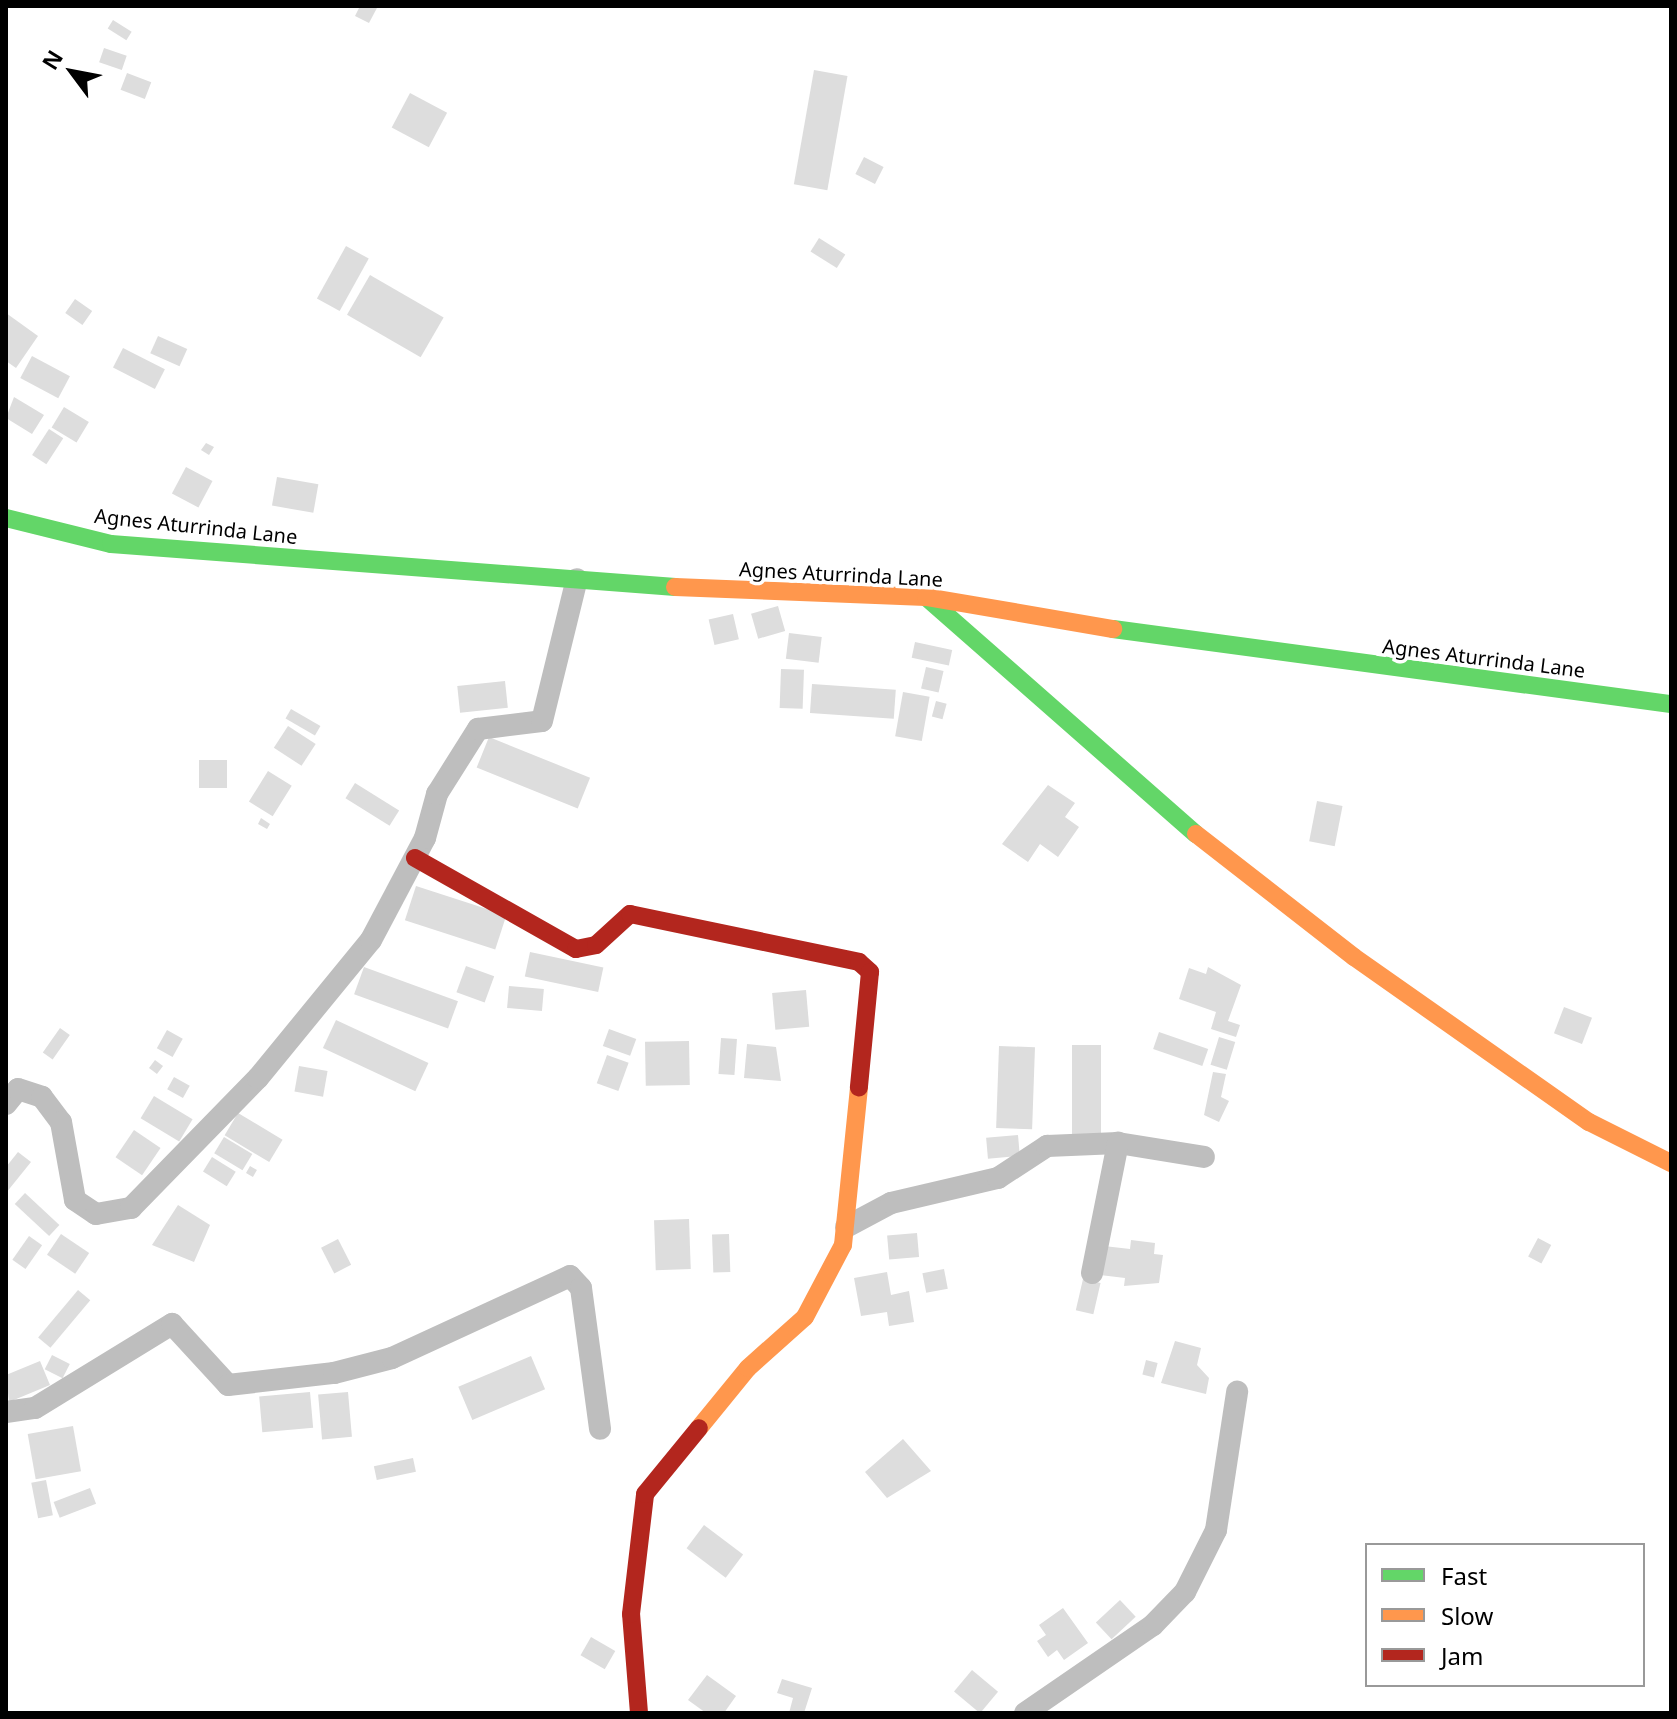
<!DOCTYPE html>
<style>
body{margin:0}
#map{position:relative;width:1677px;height:1719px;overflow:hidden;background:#fff;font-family:"Noto Sans",sans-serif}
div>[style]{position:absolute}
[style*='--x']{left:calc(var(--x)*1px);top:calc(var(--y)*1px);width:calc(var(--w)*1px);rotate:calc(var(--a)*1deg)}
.building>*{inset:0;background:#ddd;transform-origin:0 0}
.street>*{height:22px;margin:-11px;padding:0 11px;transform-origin:11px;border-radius:11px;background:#bebebe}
.fast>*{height:18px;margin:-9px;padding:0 9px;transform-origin:9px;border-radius:9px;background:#63d668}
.slow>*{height:18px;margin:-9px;padding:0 9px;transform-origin:9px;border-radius:9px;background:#ff974d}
.jam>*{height:18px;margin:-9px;padding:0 9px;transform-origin:9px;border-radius:9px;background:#b3261e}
span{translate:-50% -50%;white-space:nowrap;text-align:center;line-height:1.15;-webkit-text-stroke:7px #fff;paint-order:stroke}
.street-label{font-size:20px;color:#000}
.frame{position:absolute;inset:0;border:8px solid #000;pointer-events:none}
.legend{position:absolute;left:1365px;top:1543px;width:280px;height:144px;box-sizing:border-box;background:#fff;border:2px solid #999;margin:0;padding:10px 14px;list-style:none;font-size:24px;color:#000}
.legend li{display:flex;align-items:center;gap:16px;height:40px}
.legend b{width:40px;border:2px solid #999}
.north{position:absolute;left:32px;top:32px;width:80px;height:80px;-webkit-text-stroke:6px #fff;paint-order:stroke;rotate:302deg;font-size:22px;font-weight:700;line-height:32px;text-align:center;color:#000}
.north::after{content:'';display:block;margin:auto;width:28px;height:36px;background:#000;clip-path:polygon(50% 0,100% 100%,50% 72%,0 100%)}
</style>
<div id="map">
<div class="building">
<i style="clip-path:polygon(360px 6px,378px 6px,369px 23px,355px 16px)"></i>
<i style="left:113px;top:20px;width:22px;height:10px;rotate:32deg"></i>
<i style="left:104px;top:48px;width:24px;height:15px;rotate:19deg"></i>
<i style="left:814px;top:70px;width:34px;height:116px;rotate:10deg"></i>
<i style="left:127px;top:73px;width:26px;height:18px;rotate:21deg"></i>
<i style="left:410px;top:93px;width:42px;height:39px;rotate:28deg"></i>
<i style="left:864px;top:157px;width:22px;height:19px;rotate:27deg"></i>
<i style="left:819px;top:238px;width:31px;height:16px;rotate:32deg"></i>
<i style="left:346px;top:246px;width:26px;height:60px;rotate:29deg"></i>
<i style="left:370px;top:275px;width:85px;height:46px;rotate:30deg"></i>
<i style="left:75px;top:299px;width:21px;height:17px;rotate:35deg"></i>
<i style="clip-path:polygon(6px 313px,38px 336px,16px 368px,6px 361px)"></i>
<i style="left:158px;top:336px;width:32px;height:19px;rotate:24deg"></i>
<i style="left:123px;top:348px;width:47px;height:22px;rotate:27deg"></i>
<i style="left:32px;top:356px;width:43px;height:25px;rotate:28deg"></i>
<i style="clip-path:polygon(14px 397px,44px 415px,32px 434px,6px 418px)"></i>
<i style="left:64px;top:407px;width:29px;height:24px;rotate:31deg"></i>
<i style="left:49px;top:429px;width:17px;height:31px;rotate:33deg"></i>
<i style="clip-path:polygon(206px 443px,214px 447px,209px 455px,201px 450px)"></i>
<i style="left:186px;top:467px;width:30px;height:30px;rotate:28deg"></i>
<i style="left:277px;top:477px;width:42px;height:29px;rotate:10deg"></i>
<i style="left:778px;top:606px;width:26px;height:28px;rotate:74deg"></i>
<i style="left:733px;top:614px;width:26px;height:25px;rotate:77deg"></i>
<i style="left:789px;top:633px;width:33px;height:26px;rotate:7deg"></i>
<i style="left:915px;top:642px;width:38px;height:16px;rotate:12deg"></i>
<i style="left:926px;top:667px;width:18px;height:22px;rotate:13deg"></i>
<i style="left:781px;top:669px;width:23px;height:39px;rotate:2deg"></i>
<i style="left:505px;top:681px;width:27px;height:48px;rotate:84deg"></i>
<i style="left:812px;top:684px;width:84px;height:29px;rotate:4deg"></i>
<i style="left:903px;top:692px;width:27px;height:45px;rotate:10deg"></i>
<i style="left:936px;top:701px;width:11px;height:16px;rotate:15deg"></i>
<i style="left:291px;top:709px;width:34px;height:11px;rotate:30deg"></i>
<i style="left:288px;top:726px;width:33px;height:26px;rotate:33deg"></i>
<i style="left:489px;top:737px;width:109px;height:33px;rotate:22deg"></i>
<i style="left:199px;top:760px;width:28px;height:28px"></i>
<i style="left:268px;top:771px;width:28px;height:36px;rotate:32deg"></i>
<i style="left:355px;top:783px;width:52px;height:18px;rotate:32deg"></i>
<i style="clip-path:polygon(1048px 785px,1075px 803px,1065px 817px,1079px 827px,1058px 857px,1040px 844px,1028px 862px,1002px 844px)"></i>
<i style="left:1317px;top:801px;width:26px;height:41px;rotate:11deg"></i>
<i style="clip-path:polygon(261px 818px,270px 824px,267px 829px,258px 824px)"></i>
<i style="left:416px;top:886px;width:95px;height:36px;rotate:18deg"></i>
<i style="left:530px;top:952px;width:75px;height:25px;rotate:12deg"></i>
<i style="left:466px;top:966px;width:30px;height:28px;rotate:20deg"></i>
<i style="left:364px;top:967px;width:100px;height:29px;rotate:20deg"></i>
<i style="clip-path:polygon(1208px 967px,1241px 985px,1228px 1021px,1240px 1025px,1236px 1037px,1211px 1029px,1216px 1012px,1179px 999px,1189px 968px,1206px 974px)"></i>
<i style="left:509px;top:986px;width:35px;height:22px;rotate:5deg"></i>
<i style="left:806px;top:990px;width:37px;height:34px;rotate:85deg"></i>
<i style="left:1564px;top:1007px;width:30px;height:28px;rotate:21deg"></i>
<i style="left:336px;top:1020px;width:102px;height:31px;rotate:25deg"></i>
<i style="left:60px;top:1028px;width:12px;height:30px;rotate:35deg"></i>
<i style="left:609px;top:1029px;width:29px;height:18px;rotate:20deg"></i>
<i style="left:167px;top:1030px;width:18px;height:21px;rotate:29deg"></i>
<i style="left:1159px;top:1032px;width:52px;height:18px;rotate:19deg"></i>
<i style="left:1219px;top:1037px;width:17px;height:29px;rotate:17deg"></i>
<i style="left:721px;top:1038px;width:16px;height:36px;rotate:4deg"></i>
<i style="left:689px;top:1041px;width:44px;height:44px;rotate:89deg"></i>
<i style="clip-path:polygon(747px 1044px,776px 1047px,781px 1081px,744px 1078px)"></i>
<i style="left:1072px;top:1045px;width:29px;height:89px"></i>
<i style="left:999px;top:1046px;width:36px;height:82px;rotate:2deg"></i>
<i style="left:607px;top:1055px;width:23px;height:30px;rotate:20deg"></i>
<i style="left:155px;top:1060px;width:10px;height:10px;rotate:37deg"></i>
<i style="left:299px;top:1066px;width:29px;height:26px;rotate:10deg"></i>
<i style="clip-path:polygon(1213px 1072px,1226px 1074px,1221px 1097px,1229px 1101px,1219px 1122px,1204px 1115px)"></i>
<i style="left:174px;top:1077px;width:18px;height:14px;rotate:29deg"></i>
<i style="left:154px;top:1096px;width:45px;height:26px;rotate:31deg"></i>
<i style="left:238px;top:1113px;width:52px;height:26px;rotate:31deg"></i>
<i style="left:134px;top:1130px;width:32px;height:33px;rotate:34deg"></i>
<i style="left:1018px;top:1135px;width:21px;height:32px;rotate:85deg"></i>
<i style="left:224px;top:1137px;width:33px;height:19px;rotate:31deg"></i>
<i style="clip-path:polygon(18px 1152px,31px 1162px,6px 1193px,6px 1167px)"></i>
<i style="left:212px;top:1157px;width:28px;height:17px;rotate:32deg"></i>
<i style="left:250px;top:1166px;width:8px;height:8px;rotate:30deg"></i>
<i style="left:25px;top:1193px;width:47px;height:15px;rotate:43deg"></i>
<i style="clip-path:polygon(178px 1205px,210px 1225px,194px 1262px,152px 1245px)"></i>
<i style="left:689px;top:1219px;width:50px;height:35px;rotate:88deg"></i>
<i style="left:917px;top:1233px;width:24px;height:30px;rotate:85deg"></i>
<i style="left:61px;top:1234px;width:34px;height:25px;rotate:34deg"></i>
<i style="left:729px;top:1234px;width:38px;height:17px;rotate:88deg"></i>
<i style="left:29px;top:1236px;width:16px;height:29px;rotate:35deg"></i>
<i style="left:1538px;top:1238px;width:15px;height:21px;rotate:28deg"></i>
<i style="left:338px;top:1239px;width:29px;height:19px;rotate:63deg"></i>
<i style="clip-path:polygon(1131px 1240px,1155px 1243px,1154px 1254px,1163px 1255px,1159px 1283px,1124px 1286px,1125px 1278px,1100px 1275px,1104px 1246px,1130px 1249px)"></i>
<i style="left:944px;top:1269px;width:20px;height:22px;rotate:79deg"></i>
<i style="clip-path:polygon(887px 1272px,891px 1295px,909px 1291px,914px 1322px,889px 1326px,887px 1312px,861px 1316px,854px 1278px)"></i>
<i style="left:1083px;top:1279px;width:18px;height:32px;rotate:13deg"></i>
<i style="left:78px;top:1290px;width:16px;height:62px;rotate:40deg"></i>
<i style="clip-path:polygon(1175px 1341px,1201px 1348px,1197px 1365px,1209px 1378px,1206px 1394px,1161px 1383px)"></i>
<i style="left:52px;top:1355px;width:20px;height:16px;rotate:27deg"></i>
<i style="left:531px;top:1356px;width:36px;height:79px;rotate:67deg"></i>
<i style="left:1146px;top:1360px;width:12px;height:15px;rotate:14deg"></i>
<i style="clip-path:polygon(40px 1361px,50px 1385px,9px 1402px,6px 1375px)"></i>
<i style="left:310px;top:1392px;width:36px;height:51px;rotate:85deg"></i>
<i style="left:348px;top:1392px;width:45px;height:30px;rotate:85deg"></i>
<i style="left:73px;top:1426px;width:46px;height:46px;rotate:80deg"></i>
<i style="clip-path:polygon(903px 1439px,931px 1471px,887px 1498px,865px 1472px)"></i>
<i style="left:413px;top:1458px;width:14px;height:40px;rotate:78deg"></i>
<i style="left:46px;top:1480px;width:36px;height:15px;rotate:79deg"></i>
<i style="left:90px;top:1488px;width:17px;height:39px;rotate:69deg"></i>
<i style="left:704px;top:1525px;width:49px;height:29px;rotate:37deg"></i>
<i style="left:1120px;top:1600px;width:23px;height:33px;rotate:47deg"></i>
<i style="clip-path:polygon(1063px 1608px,1088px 1643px,1064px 1660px,1057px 1650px,1048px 1657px,1037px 1641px,1046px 1635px,1039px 1625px)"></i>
<i style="left:591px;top:1637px;width:28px;height:21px;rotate:30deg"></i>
<i style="left:972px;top:1670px;width:34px;height:28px;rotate:40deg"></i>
<i style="clip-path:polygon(707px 1675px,736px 1696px,724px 1713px,706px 1713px,688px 1700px)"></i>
<i style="clip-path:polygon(782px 1679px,812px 1688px,804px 1713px,789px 1713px,793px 1698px,777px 1693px)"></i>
</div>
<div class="street">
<i style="--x:6;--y:1104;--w:19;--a:-51"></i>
<i style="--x:18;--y:1089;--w:25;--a:18"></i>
<i style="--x:42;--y:1097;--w:31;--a:53"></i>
<i style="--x:61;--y:1122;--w:79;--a:79.8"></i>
<i style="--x:75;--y:1200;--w:25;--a:34"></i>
<i style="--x:96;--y:1214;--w:36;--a:-10"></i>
<i style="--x:131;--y:1208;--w:182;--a:-45.7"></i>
<i style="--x:258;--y:1078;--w:178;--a:-50.7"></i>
<i style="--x:371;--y:940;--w:115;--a:-62.1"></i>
<i style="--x:425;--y:838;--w:46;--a:-74.7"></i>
<i style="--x:437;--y:794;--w:77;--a:-57.8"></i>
<i style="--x:478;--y:729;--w:64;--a:-7.1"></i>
<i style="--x:542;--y:721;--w:146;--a:-76.2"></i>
<i style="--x:846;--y:1227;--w:51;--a:-28.1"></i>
<i style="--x:891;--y:1203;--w:110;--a:-13.2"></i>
<i style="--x:998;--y:1178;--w:59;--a:-33.1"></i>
<i style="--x:1047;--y:1146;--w:71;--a:-2.4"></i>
<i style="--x:1118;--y:1143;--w:87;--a:9.2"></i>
<i style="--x:1092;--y:1273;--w:133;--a:-78.7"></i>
<i style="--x:6;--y:1412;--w:29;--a:-8"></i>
<i style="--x:35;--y:1408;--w:161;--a:-31.5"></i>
<i style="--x:172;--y:1324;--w:83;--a:47.4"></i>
<i style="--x:228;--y:1385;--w:107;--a:-6.5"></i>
<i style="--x:334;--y:1373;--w:60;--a:-14.5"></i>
<i style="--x:392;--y:1358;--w:196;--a:-24.7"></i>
<i style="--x:570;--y:1276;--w:16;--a:47"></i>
<i style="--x:581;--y:1288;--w:142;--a:82.3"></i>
<i style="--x:1025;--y:1713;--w:155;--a:-34.5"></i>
<i style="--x:1153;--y:1625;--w:46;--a:-45.9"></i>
<i style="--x:1185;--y:1592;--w:69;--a:-63.4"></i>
<i style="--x:1216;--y:1530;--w:140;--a:-81.3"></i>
</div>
<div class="fast">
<i style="--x:6;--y:518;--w:108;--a:13.9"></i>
<i style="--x:111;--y:544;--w:566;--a:4.36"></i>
<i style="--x:926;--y:597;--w:359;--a:41.3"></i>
<i style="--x:1113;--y:629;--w:563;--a:7.66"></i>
</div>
<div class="slow">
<i style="--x:675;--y:587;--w:251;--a:2.3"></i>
<i style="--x:926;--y:597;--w:190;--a:9.7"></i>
<i style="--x:1196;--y:834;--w:200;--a:37.9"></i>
<i style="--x:1354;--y:957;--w:287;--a:35.1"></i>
<i style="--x:1589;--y:1122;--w:92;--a:26.6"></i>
<i style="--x:699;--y:1428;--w:77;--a:-50.8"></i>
<i style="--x:748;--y:1368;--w:76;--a:-41.8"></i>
<i style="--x:805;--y:1317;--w:81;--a:-62.2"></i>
<i style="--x:843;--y:1245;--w:159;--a:-84.2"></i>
</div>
<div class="jam">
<i style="--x:415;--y:858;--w:185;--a:29.5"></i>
<i style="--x:576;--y:949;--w:20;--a:-11"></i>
<i style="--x:596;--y:945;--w:46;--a:-42.4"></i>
<i style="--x:630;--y:914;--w:234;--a:11.8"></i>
<i style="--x:859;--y:962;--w:15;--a:42"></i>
<i style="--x:870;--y:972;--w:116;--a:95.5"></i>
<i style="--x:639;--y:1713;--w:99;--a:-94.6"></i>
<i style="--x:631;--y:1614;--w:121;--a:-83.3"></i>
<i style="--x:645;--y:1494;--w:85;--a:-50.7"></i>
</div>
<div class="street-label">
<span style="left:196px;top:526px;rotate:6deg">Agnes Aturrinda Lane</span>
<span style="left:841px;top:574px;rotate:3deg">Agnes Aturrinda Lane</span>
<span style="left:1484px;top:658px;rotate:7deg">Agnes Aturrinda Lane</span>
</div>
<div class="frame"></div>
<ul class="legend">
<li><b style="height:10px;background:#63d668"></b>Fast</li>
<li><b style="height:10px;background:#ff974d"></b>Slow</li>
<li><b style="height:10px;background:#b3261e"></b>Jam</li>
</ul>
<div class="north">N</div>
</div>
